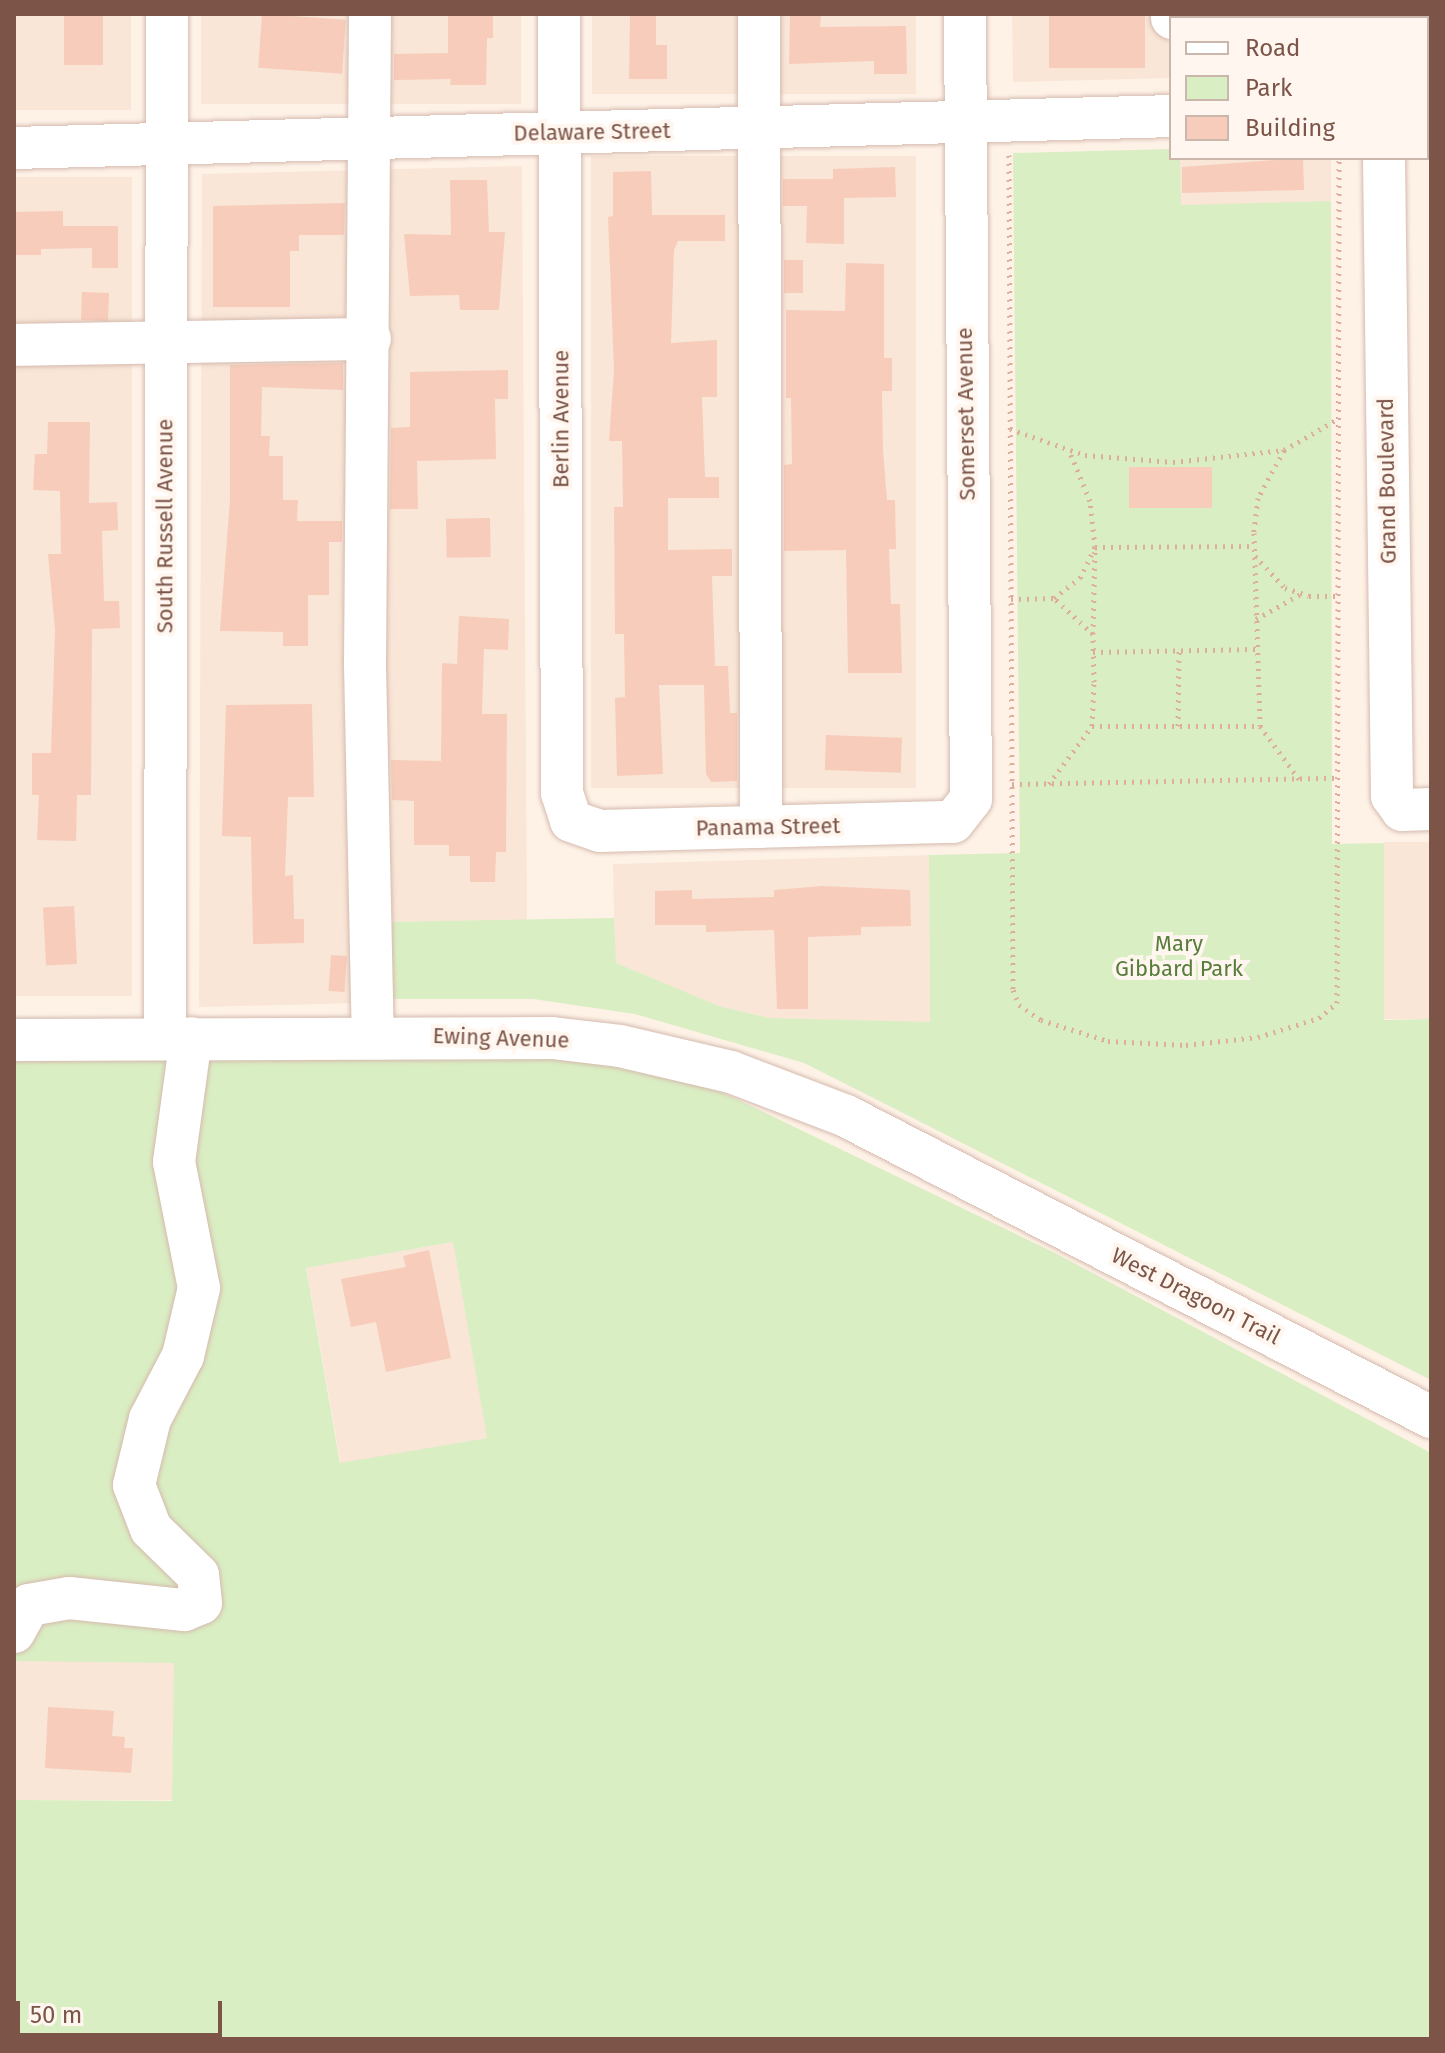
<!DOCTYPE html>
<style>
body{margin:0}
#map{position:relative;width:1445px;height:2053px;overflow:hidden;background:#fef2e7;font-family:"Fira Sans",sans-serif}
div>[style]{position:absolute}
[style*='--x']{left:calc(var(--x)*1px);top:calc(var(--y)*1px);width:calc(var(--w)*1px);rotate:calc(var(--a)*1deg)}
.residential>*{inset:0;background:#f9e6d7;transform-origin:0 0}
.green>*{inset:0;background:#daeec3}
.building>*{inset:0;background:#f7ccbb;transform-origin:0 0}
.path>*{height:5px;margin-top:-2.5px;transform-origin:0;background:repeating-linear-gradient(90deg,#ddae9e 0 2px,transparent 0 8px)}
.roads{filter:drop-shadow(0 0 2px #d5baae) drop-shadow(0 0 2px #d5baae)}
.minor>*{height:42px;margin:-21px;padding:0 21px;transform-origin:21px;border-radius:21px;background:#fff}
span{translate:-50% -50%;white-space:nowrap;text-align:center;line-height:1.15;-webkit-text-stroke:8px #fff7ef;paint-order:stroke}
.street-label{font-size:22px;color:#7c5448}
.park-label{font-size:22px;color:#577c3c}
.frame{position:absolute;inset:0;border:16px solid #7c5448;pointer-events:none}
.legend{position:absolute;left:1169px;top:16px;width:260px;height:144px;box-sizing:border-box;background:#fff7ef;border:2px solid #cbb6ac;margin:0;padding:10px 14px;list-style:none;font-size:24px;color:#7c5448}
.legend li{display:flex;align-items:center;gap:16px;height:40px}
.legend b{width:40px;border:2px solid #cbb6ac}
.scale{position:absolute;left:16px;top:2001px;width:206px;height:36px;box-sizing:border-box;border:4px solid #7c5448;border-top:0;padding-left:10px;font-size:24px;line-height:28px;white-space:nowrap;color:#7c5448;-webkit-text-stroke:6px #fff7ef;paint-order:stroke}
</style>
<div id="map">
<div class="residential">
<i style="left:14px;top:14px;width:117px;height:96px"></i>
<i style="left:201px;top:14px;width:320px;height:90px"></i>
<i style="left:592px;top:14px;width:324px;height:80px"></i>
<i style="clip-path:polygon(1012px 14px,1334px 14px,1334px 18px,1171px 18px,1171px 78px,1013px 82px)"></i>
<i style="left:916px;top:156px;width:632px;height:325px;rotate:90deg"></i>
<i style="left:1180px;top:158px;width:151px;height:47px"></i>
<i style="clip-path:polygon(522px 166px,527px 921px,360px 922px,359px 1003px,199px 1007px,202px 174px)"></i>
<i style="left:132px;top:177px;width:819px;height:118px;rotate:90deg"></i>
<i style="left:1431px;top:842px;width:177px;height:47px;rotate:90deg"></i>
<i style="clip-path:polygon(929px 855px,930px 1023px,769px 1018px,719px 1006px,615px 963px,613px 864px)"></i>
<i style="left:453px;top:1242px;width:199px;height:149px;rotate:80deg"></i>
<i style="left:14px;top:1661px;width:160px;height:139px"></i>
</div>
<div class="green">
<i style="clip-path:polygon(1171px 149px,1171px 158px,1180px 158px,1181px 205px,1331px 201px,1332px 844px,1384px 843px,1384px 1020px,1431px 1019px,1431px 1380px,804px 1063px,635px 1014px,533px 999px,384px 999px,383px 922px,614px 918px,616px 963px,719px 1006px,769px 1018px,930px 1022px,929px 855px,1020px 853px,1013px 153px)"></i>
<i style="clip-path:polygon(evenodd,517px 1052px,607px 1059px,724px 1093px,1055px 1253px,1431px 1453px,1431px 2039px,14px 2039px,14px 1800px,172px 1801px,174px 1663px,14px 1661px,14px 1058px,517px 1052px,453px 1242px,487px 1438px,340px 1463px,306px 1268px,453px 1242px)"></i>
</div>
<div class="building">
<i style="left:64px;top:14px;width:39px;height:51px"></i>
<i style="left:262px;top:14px;width:84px;height:54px;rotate:4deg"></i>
<i style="clip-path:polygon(448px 14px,493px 14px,493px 38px,487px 38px,486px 85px,450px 85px,451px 79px,394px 80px,394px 54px,448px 53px)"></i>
<i style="clip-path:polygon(630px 14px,656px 14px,656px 45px,667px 45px,667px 79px,629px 79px)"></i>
<i style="left:1049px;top:14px;width:96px;height:54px"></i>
<i style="clip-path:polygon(790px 16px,821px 16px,820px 27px,906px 26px,907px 74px,874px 74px,874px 61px,789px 64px)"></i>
<i style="clip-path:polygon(1303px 158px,1304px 190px,1182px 193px,1182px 167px)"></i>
<i style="clip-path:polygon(895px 167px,896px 197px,844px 198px,844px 244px,806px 243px,807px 206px,783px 206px,783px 179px,833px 179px,833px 169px)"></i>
<i style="clip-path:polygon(651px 171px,652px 215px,725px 215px,725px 241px,678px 241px,674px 250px,671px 343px,717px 340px,717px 397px,702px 397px,705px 477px,719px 477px,719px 498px,668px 498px,668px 550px,732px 549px,732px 576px,712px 576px,715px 666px,728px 666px,730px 713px,737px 713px,737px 781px,711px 782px,706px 774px,704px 685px,659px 685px,663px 774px,617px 776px,615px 698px,625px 697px,624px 634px,615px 634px,614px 507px,623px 507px,622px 441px,609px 441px,614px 370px,608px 217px,613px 216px,613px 172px)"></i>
<i style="clip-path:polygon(450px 180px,487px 180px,489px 232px,505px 232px,499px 310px,460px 310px,459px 295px,410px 296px,404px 234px,451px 235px)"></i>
<i style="clip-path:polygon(345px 203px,344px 235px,299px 235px,299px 251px,290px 251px,290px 307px,213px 307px,213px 206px)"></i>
<i style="clip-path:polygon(63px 211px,63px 226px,118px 226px,118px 268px,92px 268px,92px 248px,41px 249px,41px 255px,14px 255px,14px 212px)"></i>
<i style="left:784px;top:260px;width:19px;height:33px"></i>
<i style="clip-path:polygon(846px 263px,884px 264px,884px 358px,892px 358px,892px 391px,882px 391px,883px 451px,887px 500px,895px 500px,896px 549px,889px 549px,891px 604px,900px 604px,902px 673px,848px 673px,846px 550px,784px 551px,784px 465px,792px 464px,791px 398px,786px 398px,786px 310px,845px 311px)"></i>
<i style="left:82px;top:292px;width:27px;height:28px;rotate:2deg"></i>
<i style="clip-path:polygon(343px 363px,343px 390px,262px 387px,261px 436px,270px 436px,269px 456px,283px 456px,283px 500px,298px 500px,297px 521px,342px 521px,342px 542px,329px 542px,329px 595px,308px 595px,308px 646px,283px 646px,283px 632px,220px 631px,230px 499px,230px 365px)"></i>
<i style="clip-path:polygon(508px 370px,508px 399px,495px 399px,496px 459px,417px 461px,418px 509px,390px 509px,391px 428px,410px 427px,410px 372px)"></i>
<i style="clip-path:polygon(48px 422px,90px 422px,89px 503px,117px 502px,118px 530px,102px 531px,104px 601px,119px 601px,120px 628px,92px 629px,91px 795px,77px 795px,76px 841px,37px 840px,39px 795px,32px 795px,32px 753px,51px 753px,55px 630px,48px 554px,61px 554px,60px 491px,33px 490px,35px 454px,47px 454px)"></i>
<i style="left:1129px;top:467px;width:83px;height:41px"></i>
<i style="left:490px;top:518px;width:39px;height:44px;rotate:89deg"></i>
<i style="clip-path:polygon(459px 616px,509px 619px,508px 650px,484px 649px,482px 714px,507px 714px,506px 852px,496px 852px,495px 882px,470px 882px,470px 856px,449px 856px,449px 845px,414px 845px,414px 801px,392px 800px,391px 760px,441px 761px,442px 663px,457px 664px)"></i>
<i style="clip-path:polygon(312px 704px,314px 797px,288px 797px,285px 876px,293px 875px,294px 919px,304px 919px,304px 943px,253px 944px,251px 837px,222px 836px,226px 705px)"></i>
<i style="left:826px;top:735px;width:76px;height:35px;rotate:2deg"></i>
<i style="clip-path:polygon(822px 886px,910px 890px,911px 926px,861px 927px,861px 935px,808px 937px,808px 1009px,777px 1009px,774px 930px,706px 932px,706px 925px,655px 925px,655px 891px,692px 890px,692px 899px,774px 897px,774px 890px)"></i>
<i style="left:74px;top:906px;width:58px;height:31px;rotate:87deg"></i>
<i style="left:331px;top:955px;width:16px;height:36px;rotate:4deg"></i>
<i style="clip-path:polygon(429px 1250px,451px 1358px,386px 1372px,376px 1322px,351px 1327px,341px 1279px,406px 1267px,403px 1256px)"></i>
<i style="clip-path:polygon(48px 1707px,114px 1711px,112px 1736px,125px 1737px,124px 1748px,133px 1748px,131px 1773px,45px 1768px)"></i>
</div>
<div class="path">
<i style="--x:1009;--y:155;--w:835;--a:89.73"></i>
<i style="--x:1013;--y:990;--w:16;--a:68"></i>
<i style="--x:1019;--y:1005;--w:27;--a:34"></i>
<i style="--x:1041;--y:1020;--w:70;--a:17.4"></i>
<i style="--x:1108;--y:1041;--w:78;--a:2.9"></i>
<i style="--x:1186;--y:1045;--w:72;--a:-6.3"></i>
<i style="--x:1258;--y:1037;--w:64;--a:-17.3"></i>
<i style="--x:1319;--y:1018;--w:23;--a:-40"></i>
<i style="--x:1337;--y:1003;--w:845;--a:-89.86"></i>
<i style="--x:1010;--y:429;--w:79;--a:19.1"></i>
<i style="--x:1085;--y:455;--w:88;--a:4.5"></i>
<i style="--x:1173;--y:462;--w:112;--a:-6.2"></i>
<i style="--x:1284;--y:450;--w:60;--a:-30"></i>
<i style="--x:1284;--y:450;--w:55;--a:118.4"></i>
<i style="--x:1258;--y:498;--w:35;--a:97"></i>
<i style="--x:1254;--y:533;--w:193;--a:88.2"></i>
<i style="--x:1260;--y:726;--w:66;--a:53.7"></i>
<i style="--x:1255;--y:556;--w:44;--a:46.8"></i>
<i style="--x:1285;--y:588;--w:25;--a:18"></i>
<i style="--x:1309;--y:596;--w:28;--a:0"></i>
<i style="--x:1011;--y:599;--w:43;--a:-1.3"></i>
<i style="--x:1054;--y:598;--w:33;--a:-38"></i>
<i style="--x:1080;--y:578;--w:34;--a:-64"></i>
<i style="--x:1095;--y:547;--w:46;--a:-96.2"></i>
<i style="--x:1090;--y:501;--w:55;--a:-112.4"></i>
<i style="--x:1256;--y:619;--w:51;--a:-29.1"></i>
<i style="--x:1093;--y:634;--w:87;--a:-88.7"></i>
<i style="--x:1095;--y:547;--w:159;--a:-0.4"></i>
<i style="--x:1093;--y:652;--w:165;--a:-1"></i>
<i style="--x:1092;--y:726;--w:168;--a:0"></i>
<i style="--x:1178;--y:726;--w:76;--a:-89.2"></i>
<i style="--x:1012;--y:784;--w:326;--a:-1.1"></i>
<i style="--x:1049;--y:784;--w:72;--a:-53.4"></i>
<i style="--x:1092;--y:726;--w:44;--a:-87.4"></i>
<i style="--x:1094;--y:682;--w:48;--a:-91.2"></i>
<i style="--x:1093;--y:634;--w:53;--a:-137.3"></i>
</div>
<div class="roads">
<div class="minor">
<i style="--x:370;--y:14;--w:651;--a:90.44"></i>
<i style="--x:365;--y:665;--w:371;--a:88.8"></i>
<i style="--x:559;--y:14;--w:779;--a:89.78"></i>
<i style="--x:562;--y:793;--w:29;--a:72"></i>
<i style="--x:571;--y:821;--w:31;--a:19"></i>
<i style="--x:600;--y:831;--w:353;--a:-1.5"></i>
<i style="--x:953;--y:822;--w:29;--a:-52"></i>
<i style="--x:971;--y:799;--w:785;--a:-90.44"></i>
<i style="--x:759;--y:14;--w:813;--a:89.86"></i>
<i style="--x:1172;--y:14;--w:4;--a:90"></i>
<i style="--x:1384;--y:14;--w:4;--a:90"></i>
<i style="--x:1427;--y:110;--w:4;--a:0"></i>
<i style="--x:14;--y:148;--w:1157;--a:-1.58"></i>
<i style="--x:1384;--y:158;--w:638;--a:89.28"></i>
<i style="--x:1392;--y:796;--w:17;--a:54"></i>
<i style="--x:1402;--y:810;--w:29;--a:-2"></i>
<i style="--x:14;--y:345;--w:356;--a:-1"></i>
<i style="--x:165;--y:1039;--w:1025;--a:-89.89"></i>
<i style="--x:14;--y:1040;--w:538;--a:-0.21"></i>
<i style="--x:552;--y:1038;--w:68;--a:6.7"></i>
<i style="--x:620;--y:1046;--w:114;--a:13.2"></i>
<i style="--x:731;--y:1072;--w:123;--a:20.9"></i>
<i style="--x:846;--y:1116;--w:658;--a:27.23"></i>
<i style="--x:14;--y:1632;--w:31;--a:-61"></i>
<i style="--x:29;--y:1605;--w:41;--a:-9.9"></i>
<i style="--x:69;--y:1598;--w:116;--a:6"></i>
<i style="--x:184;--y:1610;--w:18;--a:-22"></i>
<i style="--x:201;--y:1603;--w:28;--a:-96"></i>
<i style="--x:198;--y:1575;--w:66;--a:-135.6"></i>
<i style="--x:151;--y:1529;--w:47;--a:-111.1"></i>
<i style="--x:134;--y:1485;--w:68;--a:-76.4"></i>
<i style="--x:150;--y:1419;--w:71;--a:-62.4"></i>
<i style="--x:183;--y:1356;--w:70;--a:-76.8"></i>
<i style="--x:199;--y:1288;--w:128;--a:-101.2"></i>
<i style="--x:174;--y:1162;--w:125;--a:-82.2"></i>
</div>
</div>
<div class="street-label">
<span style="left:592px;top:132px;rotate:-1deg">Delaware Street</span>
<span style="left:966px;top:414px;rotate:-91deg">Somerset Avenue</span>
<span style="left:561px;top:419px;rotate:-90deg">Berlin Avenue</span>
<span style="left:1387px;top:481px;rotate:-91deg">Grand Boulevard</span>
<span style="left:165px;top:526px;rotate:-90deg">South Russell Avenue</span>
<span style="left:768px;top:827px;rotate:-1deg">Panama Street</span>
<span style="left:501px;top:1038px;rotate:2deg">Ewing Avenue</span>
<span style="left:1196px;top:1296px;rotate:27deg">West Dragoon Trail</span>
</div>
<div class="park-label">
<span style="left:1179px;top:956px">Mary<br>Gibbard Park</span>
</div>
<div class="frame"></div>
<ul class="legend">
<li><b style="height:10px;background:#fff"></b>Road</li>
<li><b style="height:22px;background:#daeec3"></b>Park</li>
<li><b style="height:22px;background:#f7ccbb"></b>Building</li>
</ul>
<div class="scale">50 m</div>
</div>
